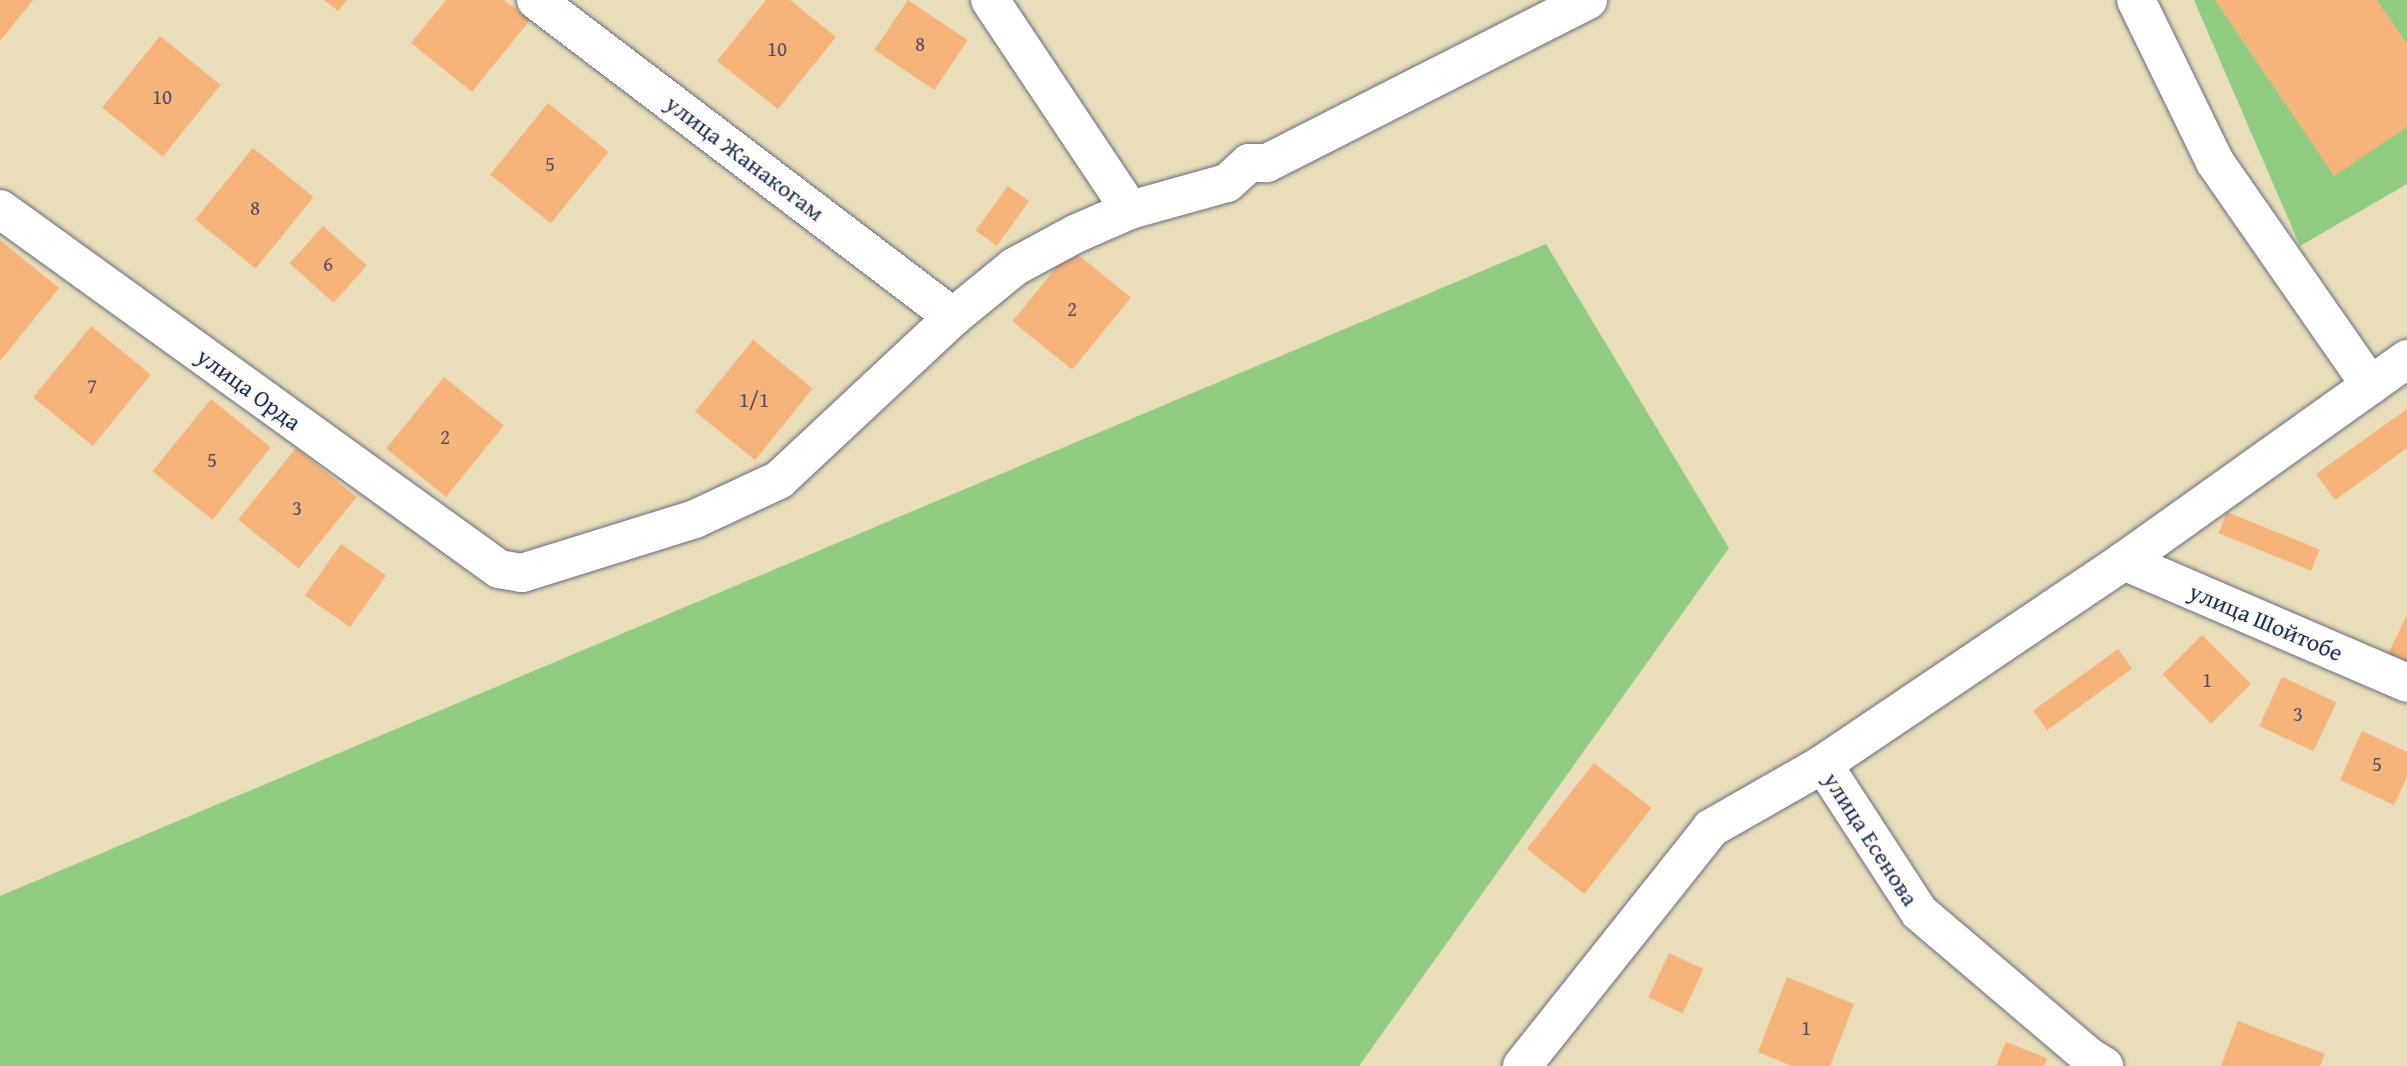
<!DOCTYPE html>
<meta charset="utf-8">
<style>
body{margin:0}
#map{position:relative;width:2407px;height:1066px;overflow:hidden;background:#eadeba;font-family:"Gentium Book Plus",serif}
div>[style]{position:absolute}
[style*='--x']{left:calc(var(--x)*1px);top:calc(var(--y)*1px);width:calc(var(--w)*1px);rotate:calc(var(--a)*1deg)}
.green>*{inset:0;background:#90cd82}
.building>*{inset:0;background:#f6b37a;transform-origin:0 0}
.roads{filter:drop-shadow(0 0 2px #636c7e) drop-shadow(0 0 2px #636c7e)}
.minor>*{height:38px;margin:-19px;padding:0 19px;transform-origin:19px;border-radius:19px;background:#fff}
span{translate:-50% -50%;white-space:nowrap;text-align:center;line-height:1.15;-webkit-text-stroke:5px #fdfcf7;paint-order:stroke}
.number-label{font-size:21px;color:#525065}
.number-label span{-webkit-text-stroke-width:0}
.street-label{font-size:24px;color:#1b2f5e}
</style>
<div id="map">
<div class="green">
<i style="clip-path:polygon(2194px 0,2407px 0,2407px 184px,2300px 246px)"></i>
<i style="clip-path:polygon(1546px 244px,1729px 548px,1359px 1066px,0 1066px,0 896px)"></i>
</div>
<div class="building">
<i style="clip-path:polygon(0 0,33px 0,0 41px)"></i>
<i style="clip-path:polygon(324px 0,347px 0,338px 11px)"></i>
<i style="clip-path:polygon(446px 0,504px 0,530px 20px,472px 92px,411px 43px)"></i>
<i style="clip-path:polygon(766px 0,790px 0,836px 37px,778px 109px,717px 61px)"></i>
<i style="left:908px;top:0;width:72px;height:60px;rotate:34deg"></i>
<i style="clip-path:polygon(2215px 0,2377px 0,2407px 44px,2407px 127px,2334px 176px)"></i>
<i style="left:160px;top:36px;width:78px;height:92px;rotate:39deg"></i>
<i style="left:548px;top:103px;width:78px;height:92px;rotate:39deg"></i>
<i style="left:253px;top:148px;width:78px;height:92px;rotate:39deg"></i>
<i style="left:1008px;top:186px;width:26px;height:55px;rotate:36deg"></i>
<i style="left:323px;top:226px;width:59px;height:50px;rotate:42deg"></i>
<i style="clip-path:polygon(0 240px,59px 288px,0 361px)"></i>
<i style="left:1071px;top:249px;width:77px;height:93px;rotate:39deg"></i>
<i style="left:91px;top:326px;width:77px;height:92px;rotate:39deg"></i>
<i style="left:753px;top:340px;width:77px;height:92px;rotate:39deg"></i>
<i style="left:444px;top:377px;width:77px;height:92px;rotate:39deg"></i>
<i style="left:211px;top:399px;width:77px;height:93px;rotate:39deg"></i>
<i style="clip-path:polygon(2407px 409px,2407px 448px,2335px 500px,2316px 474px)"></i>
<i style="left:296px;top:448px;width:78px;height:92px;rotate:39deg"></i>
<i style="left:2227px;top:512px;width:100px;height:23px;rotate:22deg"></i>
<i style="left:341px;top:544px;width:55px;height:63px;rotate:35deg"></i>
<i style="clip-path:polygon(2407px 615px,2407px 665px,2387px 656px)"></i>
<i style="left:2202px;top:635px;width:69px;height:56px;rotate:45deg"></i>
<i style="left:2118px;top:649px;width:24px;height:105px;rotate:54deg"></i>
<i style="left:2282px;top:677px;width:60px;height:54px;rotate:25deg"></i>
<i style="clip-path:polygon(2362px 731px,2407px 752px,2407px 777px,2394px 805px,2340px 780px)"></i>
<i style="left:1594px;top:763px;width:73px;height:109px;rotate:38deg"></i>
<i style="left:1669px;top:953px;width:38px;height:49px;rotate:25deg"></i>
<i style="clip-path:polygon(1787px 977px,1854px 1004px,1830px 1066px,1792px 1066px,1758px 1052px)"></i>
<i style="clip-path:polygon(2238px 1021px,2325px 1054px,2320px 1066px,2221px 1066px)"></i>
<i style="clip-path:polygon(2006px 1042px,2047px 1058px,2044px 1066px,1996px 1066px)"></i>
</div>
<div class="roads">
<div class="minor">
<i style="--x:536;--y:0;--w:524;--a:37.24"></i>
<i style="--x:990;--y:0;--w:252;--a:56.3"></i>
<i style="--x:2136;--y:0;--w:180;--a:64"></i>
<i style="--x:2215;--y:162;--w:272;--a:55.2"></i>
<i style="--x:0;--y:209;--w:615;--a:35.81"></i>
<i style="--x:499;--y:569;--w:23;--a:10"></i>
<i style="--x:522;--y:573;--w:181;--a:-17.3"></i>
<i style="--x:695;--y:519;--w:93;--a:-24.9"></i>
<i style="--x:779;--y:480;--w:238;--a:-43.1"></i>
<i style="--x:953;--y:317;--w:79;--a:-39.3"></i>
<i style="--x:1014;--y:267;--w:69;--a:-28.4"></i>
<i style="--x:1075;--y:234;--w:60;--a:-23.6"></i>
<i style="--x:1130;--y:210;--w:101;--a:-15.6"></i>
<i style="--x:1227;--y:183;--w:30;--a:-42"></i>
<i style="--x:1249;--y:163;--w:18;--a:0"></i>
<i style="--x:1267;--y:163;--w:360;--a:-26.9"></i>
<i style="--x:2124;--y:561;--w:308;--a:23.3"></i>
<i style="--x:1823;--y:764;--w:176;--a:57"></i>
<i style="--x:1919;--y:912;--w:222;--a:40.4"></i>
<i style="--x:2088;--y:1056;--w:19;--a:32"></i>
<i style="--x:1522;--y:1066;--w:304;--a:-51.5"></i>
<i style="--x:1711;--y:828;--w:129;--a:-29.7"></i>
<i style="--x:1823;--y:764;--w:363;--a:-34"></i>
<i style="--x:2124;--y:561;--w:348;--a:-35.5"></i>
</div>
</div>
<div class="number-label">
<span style="left:920px;top:44px">8</span>
<span style="left:777px;top:49px">10</span>
<span style="left:162px;top:97px">10</span>
<span style="left:550px;top:164px">5</span>
<span style="left:255px;top:208px">8</span>
<span style="left:328px;top:264px">6</span>
<span style="left:1072px;top:309px">2</span>
<span style="left:92px;top:386px">7</span>
<span style="left:754px;top:400px">1/1</span>
<span style="left:445px;top:437px">2</span>
<span style="left:212px;top:460px">5</span>
<span style="left:297px;top:508px">3</span>
<span style="left:2207px;top:680px">1</span>
<span style="left:2298px;top:714px">3</span>
<span style="left:2377px;top:764px">5</span>
<span style="left:1806px;top:1028px">1</span>
</div>
<div class="street-label">
<span style="left:745px;top:158px;rotate:37deg">улица Жанакогам</span>
<span style="left:249px;top:389px;rotate:36deg">улица Орда</span>
<span style="left:2266px;top:622px;rotate:23deg">улица Шойтобе</span>
<span style="left:1871px;top:839px;rotate:57deg">улица Есенова</span>
</div>
</div>
